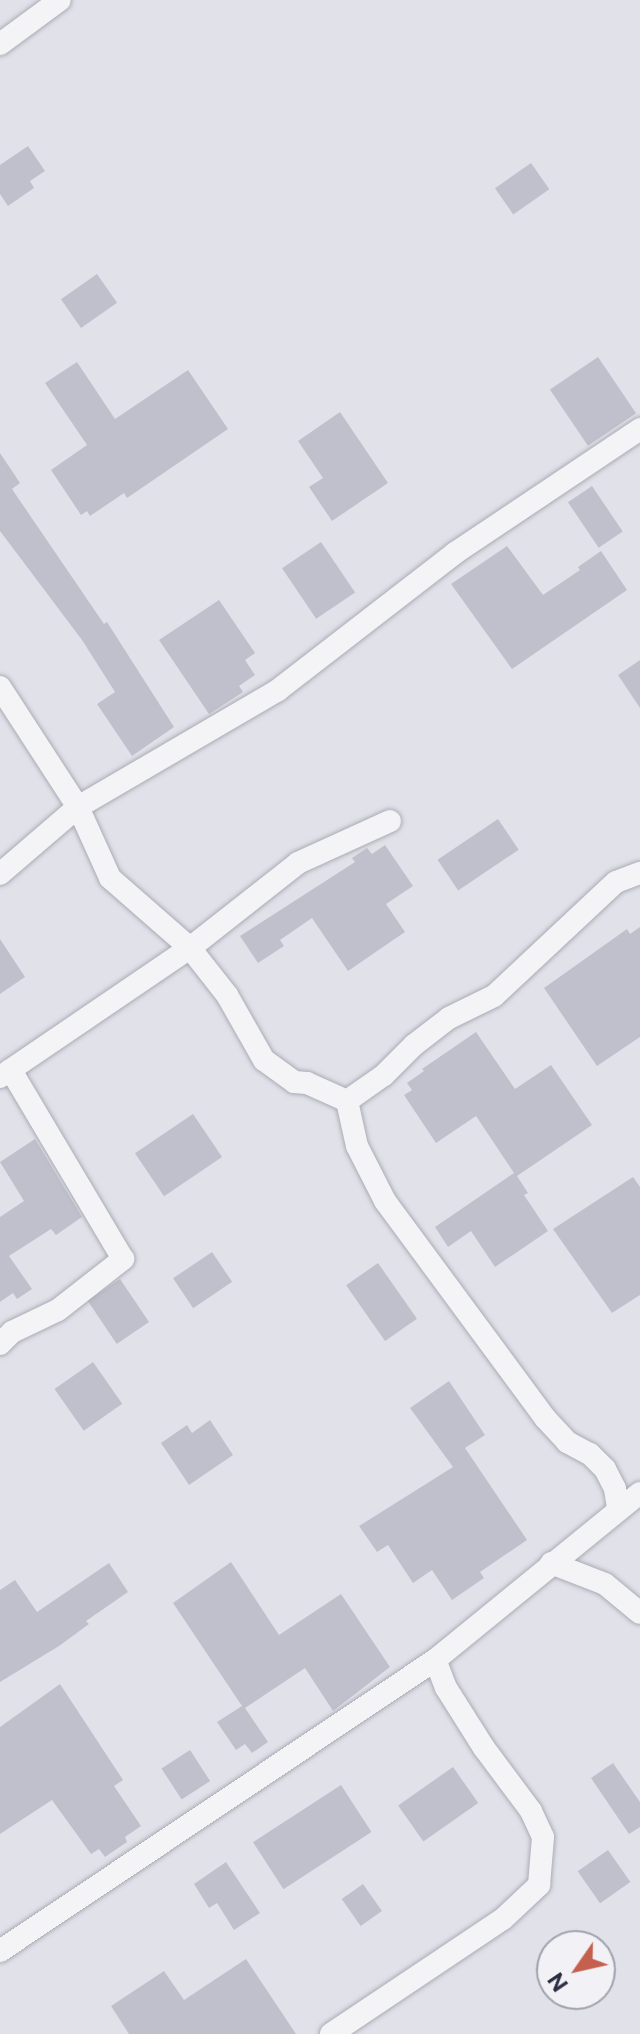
<!DOCTYPE html>
<style>
body{margin:0}
#map{position:relative;width:640px;height:2034px;overflow:hidden;background:#e1e2e9;font-family:"Public Sans",sans-serif}
div>[style]{position:absolute}
[style*='--x']{left:calc(var(--x)*1px);top:calc(var(--y)*1px);width:calc(var(--w)*1px);rotate:calc(var(--a)*1deg)}
.building>*{inset:0;background:#bfc0cb;transform-origin:0 0}
.roads{filter:drop-shadow(0 0 2px #aaabb6) drop-shadow(0 0 2px #aaabb6)}
.minor>*{height:22px;margin:-11px;padding:0 11px;transform-origin:11px;border-radius:11px;background:#f4f4f7}
span{translate:-50% -50%;white-space:nowrap;text-align:center;line-height:1.15;-webkit-text-stroke:6px #f1f1f6;paint-order:stroke}
.north{position:absolute;left:536px;top:1930px;width:80px;height:80px;box-sizing:border-box;background:#f1f1f6;border:2px solid #a1a2ad;border-radius:50%;rotate:236deg;font-size:22px;font-weight:700;line-height:32px;text-align:center;color:#2a2c3f}
.north::after{content:'';display:block;margin:auto;width:28px;height:36px;background:#c5604f;clip-path:polygon(50% 0,100% 100%,50% 72%,0 100%)}
</style>
<div id="map">
<div class="building">
<i style="clip-path:polygon(28px 146px,45px 171px,30px 181px,34px 188px,8px 206px,0 194px,0 165px)"></i>
<i style="left:531px;top:163px;width:32px;height:44px;rotate:55deg"></i>
<i style="left:97px;top:274px;width:35px;height:44px;rotate:55deg"></i>
<i style="left:598px;top:357px;width:68px;height:58px;rotate:56deg"></i>
<i style="clip-path:polygon(77px 362px,115px 419px,188px 370px,228px 429px,127px 498px,124px 493px,90px 516px,87px 511px,81px 515px,51px 470px,87px 445px,45px 383px)"></i>
<i style="clip-path:polygon(340px 412px,388px 483px,332px 521px,309px 487px,323px 478px,298px 441px)"></i>
<i style="clip-path:polygon(0 453px,20px 483px,12px 489px,104px 624px,107px 622px,174px 727px,132px 756px,97px 704px,115px 692px,82px 640px,0 531px)"></i>
<i style="left:592px;top:486px;width:55px;height:29px;rotate:56deg"></i>
<i style="left:321px;top:542px;width:61px;height:47px;rotate:56deg"></i>
<i style="clip-path:polygon(507px 546px,543px 595px,580px 570px,578px 567px,601px 551px,627px 590px,512px 669px,451px 584px)"></i>
<i style="clip-path:polygon(219px 600px,255px 653px,245px 660px,255px 675px,239px 686px,243px 692px,209px 714px,159px 640px)"></i>
<i style="clip-path:polygon(640px 660px,640px 708px,618px 675px)"></i>
<i style="left:498px;top:819px;width:37px;height:73px;rotate:56deg"></i>
<i style="clip-path:polygon(385px 845px,413px 886px,386px 904px,405px 932px,348px 971px,312px 918px,280px 940px,284px 946px,258px 963px,240px 936px,355px 862px,352px 858px,367px 848px,372px 854px)"></i>
<i style="clip-path:polygon(640px 927px,640px 1037px,597px 1066px,544px 988px,627px 929px,630px 934px)"></i>
<i style="clip-path:polygon(0 939px,25px 977px,0 994px)"></i>
<i style="clip-path:polygon(476px 1032px,515px 1089px,551px 1065px,592px 1125px,517px 1176px,528px 1193px,524px 1195px,548px 1231px,495px 1267px,471px 1231px,448px 1247px,435px 1227px,514px 1173px,476px 1116px,436px 1143px,404px 1095px,412px 1090px,407px 1083px,424px 1071px,422px 1069px)"></i>
<i style="left:193px;top:1114px;width:52px;height:70px;rotate:56deg"></i>
<i style="clip-path:polygon(35px 1139px,82px 1217px,56px 1235px,51px 1229px,9px 1256px,32px 1289px,17px 1299px,13px 1293px,0 1302px,0 1217px,24px 1201px,0 1162px)"></i>
<i style="clip-path:polygon(633px 1177px,640px 1187px,640px 1295px,612px 1313px,553px 1229px)"></i>
<i style="left:212px;top:1252px;width:36px;height:47px;rotate:56deg"></i>
<i style="left:378px;top:1263px;width:68px;height:39px;rotate:55deg"></i>
<i style="left:120px;top:1279px;width:52px;height:39px;rotate:56deg"></i>
<i style="left:93px;top:1362px;width:51px;height:47px;rotate:55deg"></i>
<i style="clip-path:polygon(449px 1381px,485px 1435px,465px 1448px,527px 1540px,480px 1572px,484px 1578px,452px 1600px,432px 1570px,413px 1583px,388px 1545px,377px 1552px,359px 1526px,453px 1467px,410px 1408px)"></i>
<i style="clip-path:polygon(210px 1420px,233px 1455px,189px 1485px,161px 1443px,187px 1425px,192px 1433px)"></i>
<i style="clip-path:polygon(231px 1562px,279px 1635px,341px 1594px,390px 1667px,333px 1711px,305px 1668px,245px 1708px,268px 1742px,252px 1753px,245px 1744px,236px 1750px,217px 1722px,242px 1706px,173px 1603px)"></i>
<i style="clip-path:polygon(109px 1563px,128px 1592px,86px 1621px,89px 1624px,59px 1646px,0 1682px,0 1590px,15px 1580px,37px 1612px)"></i>
<i style="clip-path:polygon(60px 1684px,123px 1780px,114px 1786px,141px 1826px,125px 1837px,127px 1842px,105px 1857px,99px 1849px,91px 1854px,52px 1800px,0 1834px,0 1727px)"></i>
<i style="left:190px;top:1750px;width:37px;height:34px;rotate:57deg"></i>
<i style="clip-path:polygon(613px 1763px,640px 1802px,640px 1827px,629px 1834px,591px 1778px)"></i>
<i style="left:453px;top:1767px;width:44px;height:67px;rotate:55deg"></i>
<i style="left:341px;top:1785px;width:56px;height:105px;rotate:57deg"></i>
<i style="left:608px;top:1850px;width:39px;height:37px;rotate:55deg"></i>
<i style="clip-path:polygon(226px 1862px,260px 1913px,234px 1930px,217px 1903px,209px 1908px,194px 1884px)"></i>
<i style="left:363px;top:1884px;width:33px;height:26px;rotate:55deg"></i>
<i style="clip-path:polygon(246px 1959px,296px 2034px,129px 2034px,111px 2006px,164px 1971px,184px 2000px)"></i>
</div>
<div class="roads">
<div class="minor">
<i style="--x:0;--y:44;--w:74;--a:-36.3"></i>
<i style="--x:0;--y:687;--w:143;--a:57"></i>
<i style="--x:78;--y:807;--w:78;--a:65.7"></i>
<i style="--x:110;--y:878;--w:106;--a:41.2"></i>
<i style="--x:190;--y:948;--w:60;--a:51.8"></i>
<i style="--x:227;--y:995;--w:75;--a:60.4"></i>
<i style="--x:264;--y:1060;--w:37;--a:36"></i>
<i style="--x:294;--y:1082;--w:13;--a:4"></i>
<i style="--x:307;--y:1083;--w:44;--a:24.2"></i>
<i style="--x:347;--y:1101;--w:46;--a:77.5"></i>
<i style="--x:357;--y:1146;--w:62;--a:63"></i>
<i style="--x:385;--y:1201;--w:270;--a:53.6"></i>
<i style="--x:545;--y:1418;--w:33;--a:47"></i>
<i style="--x:567;--y:1442;--w:26;--a:28"></i>
<i style="--x:590;--y:1454;--w:21;--a:45"></i>
<i style="--x:605;--y:1469;--w:22;--a:63"></i>
<i style="--x:615;--y:1489;--w:20;--a:81"></i>
<i style="--x:0;--y:874;--w:103;--a:-40.7"></i>
<i style="--x:78;--y:807;--w:232;--a:-30.3"></i>
<i style="--x:278;--y:690;--w:224;--a:-37.7"></i>
<i style="--x:455;--y:553;--w:223;--a:-33.8"></i>
<i style="--x:0;--y:1077;--w:230;--a:-34.2"></i>
<i style="--x:190;--y:948;--w:137;--a:-38.2"></i>
<i style="--x:298;--y:863;--w:101;--a:-24.5"></i>
<i style="--x:347;--y:1101;--w:45;--a:-35.1"></i>
<i style="--x:384;--y:1075;--w:42;--a:-45"></i>
<i style="--x:414;--y:1045;--w:44;--a:-37.6"></i>
<i style="--x:449;--y:1018;--w:50;--a:-26.1"></i>
<i style="--x:494;--y:996;--w:167;--a:-43.1"></i>
<i style="--x:616;--y:882;--w:26;--a:-21"></i>
<i style="--x:0;--y:1344;--w:17;--a:-45"></i>
<i style="--x:12;--y:1332;--w:51;--a:-25.6"></i>
<i style="--x:58;--y:1310;--w:83;--a:-38.1"></i>
<i style="--x:123;--y:1259;--w:220;--a:-120.7"></i>
<i style="--x:551;--y:1563;--w:58;--a:21.3"></i>
<i style="--x:605;--y:1584;--w:45;--a:39.6"></i>
<i style="--x:0;--y:1951;--w:523;--a:-33.78"></i>
<i style="--x:435;--y:1660;--w:264;--a:-39.2"></i>
<i style="--x:331;--y:2034;--w:207;--a:-33.8"></i>
<i style="--x:503;--y:1919;--w:50;--a:-43.4"></i>
<i style="--x:539;--y:1885;--w:48;--a:-85.2"></i>
<i style="--x:543;--y:1837;--w:29;--a:-115"></i>
<i style="--x:531;--y:1811;--w:79;--a:-126.7"></i>
<i style="--x:484;--y:1748;--w:71;--a:-122.3"></i>
<i style="--x:446;--y:1688;--w:30;--a:-111"></i>
</div>
</div>
<div class="north">N</div>
</div>
